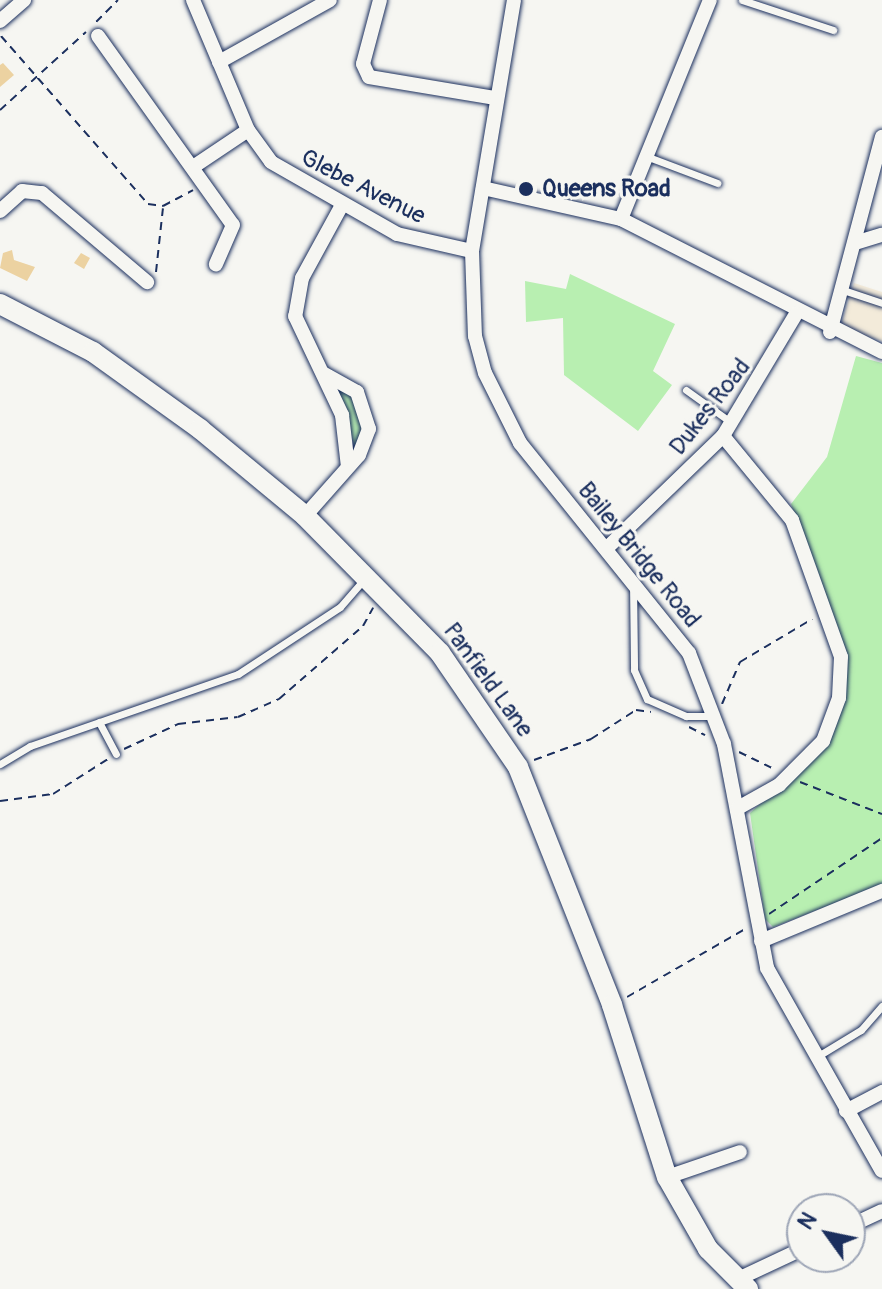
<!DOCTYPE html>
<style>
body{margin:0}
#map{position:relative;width:882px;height:1289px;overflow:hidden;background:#f6f6f2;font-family:Pangolin,sans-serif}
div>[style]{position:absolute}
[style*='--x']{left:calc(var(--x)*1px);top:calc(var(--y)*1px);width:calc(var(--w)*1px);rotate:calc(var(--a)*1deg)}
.built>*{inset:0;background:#f3ebda}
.green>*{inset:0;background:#b8efb1}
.building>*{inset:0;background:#ecd2a1}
.path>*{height:2px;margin-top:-1px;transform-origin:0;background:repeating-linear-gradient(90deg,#1b2f5e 0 8px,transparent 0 14px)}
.roads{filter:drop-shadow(0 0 2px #1b2f5e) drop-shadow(0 0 2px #1b2f5e)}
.lane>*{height:7px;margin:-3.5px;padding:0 3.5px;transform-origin:3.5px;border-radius:3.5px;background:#f6f6f2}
.street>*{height:14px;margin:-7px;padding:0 7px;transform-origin:7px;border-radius:7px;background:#f6f6f2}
.secondary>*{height:20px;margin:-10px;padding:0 10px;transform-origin:10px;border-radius:10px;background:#f6f6f2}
.dots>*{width:22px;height:22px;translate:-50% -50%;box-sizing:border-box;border:4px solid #f6f6f2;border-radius:50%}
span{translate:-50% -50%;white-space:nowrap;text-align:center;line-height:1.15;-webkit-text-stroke:6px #f6f6f2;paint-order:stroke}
.street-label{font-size:24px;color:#1b2f5e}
.poi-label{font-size:24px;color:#1b2f5e;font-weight:700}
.left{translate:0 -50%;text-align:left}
.north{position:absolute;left:786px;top:1193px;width:80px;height:80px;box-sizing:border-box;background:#f6f6f2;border:2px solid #9ea6b7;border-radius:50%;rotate:303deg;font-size:22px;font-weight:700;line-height:32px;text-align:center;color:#1b2f5e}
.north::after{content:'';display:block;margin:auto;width:28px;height:36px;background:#1b2f5e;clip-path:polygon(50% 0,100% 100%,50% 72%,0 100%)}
</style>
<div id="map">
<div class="built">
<i style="clip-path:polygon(854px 283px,882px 292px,882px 341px,840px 328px)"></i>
</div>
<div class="green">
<i style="clip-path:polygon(570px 274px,675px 324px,653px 371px,672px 385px,638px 431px,564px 375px,563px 318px,526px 322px,525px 281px,566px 289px)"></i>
<i style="clip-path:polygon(856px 356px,882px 363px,882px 885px,773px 927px,765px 919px,750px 813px,827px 743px,845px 655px,791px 504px,827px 457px)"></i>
<i style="clip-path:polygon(334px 385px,347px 388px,365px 418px,356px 450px)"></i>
</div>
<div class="building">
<i style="clip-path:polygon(3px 63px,14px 75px,0 87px,0 65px)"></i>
<i style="clip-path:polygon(12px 250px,14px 260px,35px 267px,27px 281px,0 268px,3px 253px)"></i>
<i style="clip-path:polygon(81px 253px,90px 258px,84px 269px,74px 263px)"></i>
</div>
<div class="path">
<i style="--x:96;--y:22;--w:31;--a:-45"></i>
<i style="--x:1;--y:36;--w:223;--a:48.8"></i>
<i style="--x:148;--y:204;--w:15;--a:8"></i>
<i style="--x:163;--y:206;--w:34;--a:-28"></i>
<i style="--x:0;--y:110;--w:116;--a:-42.2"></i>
<i style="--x:156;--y:272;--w:64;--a:-83.8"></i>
<i style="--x:722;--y:704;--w:46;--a:-66.8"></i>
<i style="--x:740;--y:662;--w:84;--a:-30.8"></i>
<i style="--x:689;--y:727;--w:18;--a:27"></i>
<i style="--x:124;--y:749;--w:60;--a:-24.8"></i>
<i style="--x:178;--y:724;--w:60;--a:-6.7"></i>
<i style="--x:238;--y:717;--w:45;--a:-23.7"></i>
<i style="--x:279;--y:699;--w:111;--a:-41"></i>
<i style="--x:363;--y:626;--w:21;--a:-61"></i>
<i style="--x:739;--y:752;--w:41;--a:25.9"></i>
<i style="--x:534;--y:760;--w:61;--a:-20.2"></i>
<i style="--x:591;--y:739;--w:54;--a:-32.8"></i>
<i style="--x:636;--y:710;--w:15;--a:8"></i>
<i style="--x:800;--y:782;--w:88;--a:21.3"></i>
<i style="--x:0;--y:801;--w:53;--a:-7.5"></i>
<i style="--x:53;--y:794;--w:65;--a:-32.5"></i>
<i style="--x:769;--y:914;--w:136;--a:-33.9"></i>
<i style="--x:627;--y:997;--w:138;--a:-29.9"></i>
</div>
<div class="roads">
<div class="lane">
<i style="--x:742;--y:0;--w:96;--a:18.2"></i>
<i style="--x:651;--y:158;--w:71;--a:20.7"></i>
<i style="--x:843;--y:290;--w:41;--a:18.4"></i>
<i style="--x:686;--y:390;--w:57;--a:35.7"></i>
<i style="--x:633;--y:582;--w:88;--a:89.3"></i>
<i style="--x:634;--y:670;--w:32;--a:66"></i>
<i style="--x:647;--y:699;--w:43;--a:23.6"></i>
<i style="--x:686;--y:716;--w:28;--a:0"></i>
<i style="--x:99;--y:722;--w:36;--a:62"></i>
<i style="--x:0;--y:764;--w:35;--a:-31"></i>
<i style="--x:30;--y:746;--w:220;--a:-19.1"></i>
<i style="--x:238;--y:674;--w:122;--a:-33.3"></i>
<i style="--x:340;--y:607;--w:38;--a:-49"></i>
<i style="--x:818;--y:1056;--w:50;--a:-31.2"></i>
<i style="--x:861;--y:1030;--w:32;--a:-49"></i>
</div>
<div class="street">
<i style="--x:193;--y:0;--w:141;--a:67.1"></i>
<i style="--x:248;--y:130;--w:39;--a:54"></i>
<i style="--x:271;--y:162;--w:145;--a:29.7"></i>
<i style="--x:397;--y:234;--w:77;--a:12.8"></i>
<i style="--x:380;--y:0;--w:66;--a:104.9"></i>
<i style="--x:363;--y:64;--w:14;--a:65"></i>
<i style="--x:369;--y:77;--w:127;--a:9.5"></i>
<i style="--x:514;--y:0;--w:254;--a:99.5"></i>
<i style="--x:472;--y:251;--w:85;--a:88"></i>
<i style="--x:475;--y:336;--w:38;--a:75"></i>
<i style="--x:485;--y:373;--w:78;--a:63.4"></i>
<i style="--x:520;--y:443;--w:270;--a:51.2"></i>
<i style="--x:689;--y:653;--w:97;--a:69"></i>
<i style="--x:724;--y:744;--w:228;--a:79.1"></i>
<i style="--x:767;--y:968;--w:233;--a:60.5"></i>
<i style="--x:0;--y:21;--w:32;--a:-41"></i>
<i style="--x:98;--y:36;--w:232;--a:54.5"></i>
<i style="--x:233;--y:225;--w:43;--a:113.6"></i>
<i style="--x:219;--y:62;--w:127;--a:-29.2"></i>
<i style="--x:193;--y:167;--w:66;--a:-33.9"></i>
<i style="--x:483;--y:188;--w:141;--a:12.7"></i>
<i style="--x:621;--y:219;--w:293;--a:27"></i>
<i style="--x:342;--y:205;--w:83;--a:118.7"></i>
<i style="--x:302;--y:278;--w:39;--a:100"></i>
<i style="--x:295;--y:316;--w:110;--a:64.6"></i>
<i style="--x:342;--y:415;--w:52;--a:83.4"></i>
<i style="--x:0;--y:211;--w:30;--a:-42"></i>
<i style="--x:22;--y:191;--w:20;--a:6"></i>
<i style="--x:42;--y:193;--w:138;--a:40.3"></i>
<i style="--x:621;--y:219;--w:236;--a:-67.9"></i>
<i style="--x:855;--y:243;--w:28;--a:-17"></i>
<i style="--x:830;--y:332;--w:202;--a:-75.1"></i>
<i style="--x:723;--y:436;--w:109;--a:50.6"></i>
<i style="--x:792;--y:520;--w:145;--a:70.3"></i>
<i style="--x:841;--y:657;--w:41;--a:92.8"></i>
<i style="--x:839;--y:698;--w:46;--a:110.4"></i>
<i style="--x:823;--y:741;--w:62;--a:135"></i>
<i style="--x:779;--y:785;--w:47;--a:150.7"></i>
<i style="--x:305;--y:516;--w:81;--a:-48.5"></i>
<i style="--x:359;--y:455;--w:28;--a:-69"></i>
<i style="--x:369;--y:429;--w:39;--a:-108"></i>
<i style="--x:357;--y:392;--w:37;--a:-151"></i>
<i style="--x:608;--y:547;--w:160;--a:-44"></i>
<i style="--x:723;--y:436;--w:142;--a:-59.1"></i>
<i style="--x:761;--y:941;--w:131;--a:-22.5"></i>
<i style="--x:846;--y:1111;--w:41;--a:-27.8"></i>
<i style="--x:667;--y:1177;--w:77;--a:-18.9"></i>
<i style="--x:850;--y:1226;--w:35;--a:-25"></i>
<i style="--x:738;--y:1279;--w:71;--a:-25.1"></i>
</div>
<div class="secondary">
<i style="--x:0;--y:304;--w:105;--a:27.3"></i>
<i style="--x:93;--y:352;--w:132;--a:35.7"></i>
<i style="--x:200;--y:429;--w:136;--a:39.6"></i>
<i style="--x:305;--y:516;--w:192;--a:45.4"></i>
<i style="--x:440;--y:653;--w:138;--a:55.6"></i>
<i style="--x:518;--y:767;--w:256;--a:68.4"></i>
<i style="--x:612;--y:1005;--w:181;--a:72.3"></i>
<i style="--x:667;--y:1177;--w:83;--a:60.3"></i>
<i style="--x:708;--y:1249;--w:57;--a:45"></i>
</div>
</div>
<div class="dots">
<i style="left:526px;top:189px;background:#1b2f5e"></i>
</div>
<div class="street-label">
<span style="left:363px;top:187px;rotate:27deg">Glebe Avenue</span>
<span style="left:710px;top:407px;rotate:-52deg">Dukes Road</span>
<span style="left:639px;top:555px;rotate:51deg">Bailey Bridge Road</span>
<span style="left:488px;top:680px;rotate:54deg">Panfield Lane</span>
</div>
<div class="poi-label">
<span class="left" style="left:542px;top:189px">Queens Road</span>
</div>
<div class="north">N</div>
</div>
